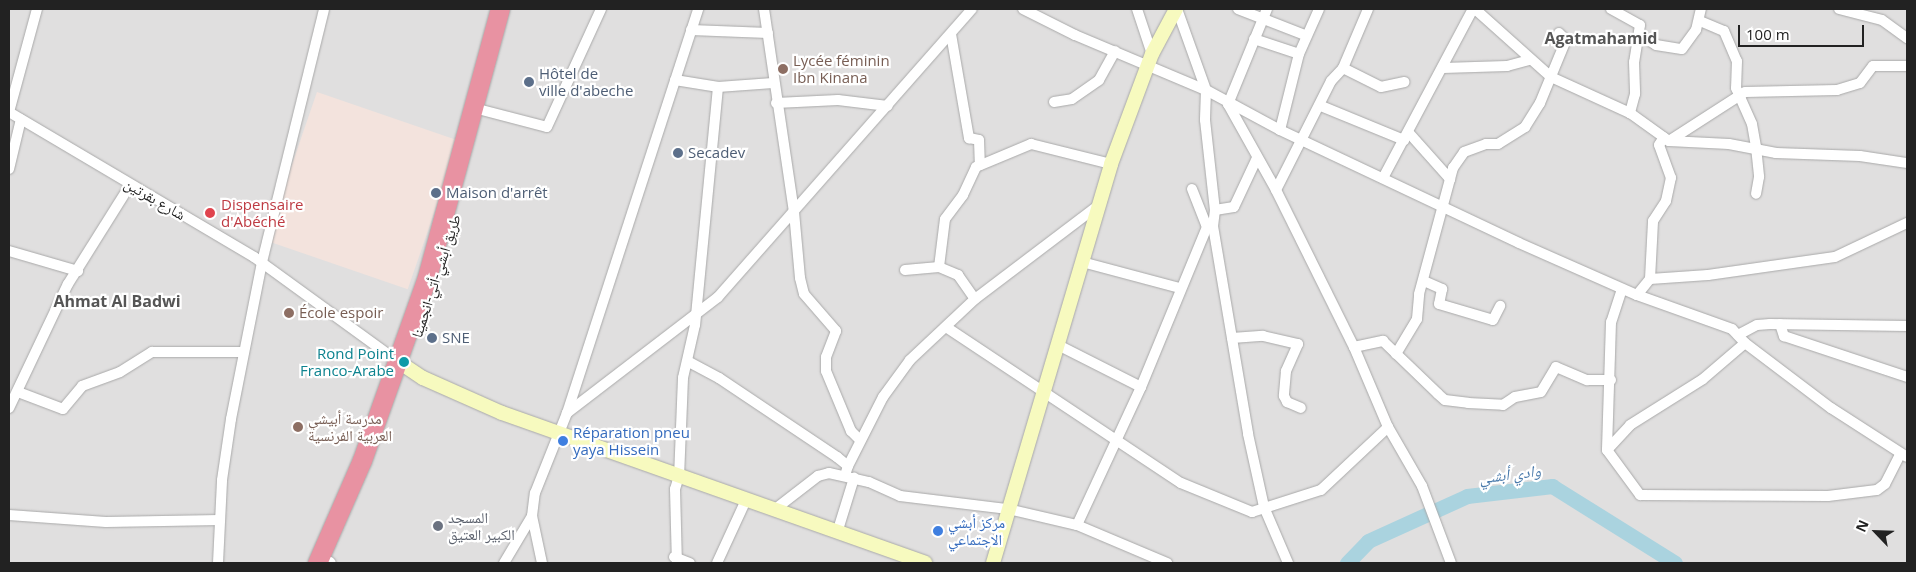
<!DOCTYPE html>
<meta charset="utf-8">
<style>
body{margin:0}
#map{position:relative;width:1916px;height:572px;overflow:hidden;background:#f2efe9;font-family:"Open Sans","Noto Naskh Arabic",sans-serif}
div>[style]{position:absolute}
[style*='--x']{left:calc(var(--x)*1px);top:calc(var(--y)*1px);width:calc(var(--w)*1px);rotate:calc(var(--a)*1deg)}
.residential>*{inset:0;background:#e0dfdf;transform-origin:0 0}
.military>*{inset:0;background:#f3e3dd;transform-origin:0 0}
.river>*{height:15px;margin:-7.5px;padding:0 7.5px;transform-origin:7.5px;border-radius:7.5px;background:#aad3df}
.roads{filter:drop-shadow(0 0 1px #a9a9a9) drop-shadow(0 0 1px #a9a9a9)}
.street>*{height:10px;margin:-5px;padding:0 5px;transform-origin:5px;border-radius:5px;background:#fff}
.secondary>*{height:14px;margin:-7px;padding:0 7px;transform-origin:7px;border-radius:7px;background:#f7fabf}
.highway>*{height:19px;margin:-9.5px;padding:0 9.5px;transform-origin:9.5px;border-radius:9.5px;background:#e892a2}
.dots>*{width:14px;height:14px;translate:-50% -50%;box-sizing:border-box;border:2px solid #fff;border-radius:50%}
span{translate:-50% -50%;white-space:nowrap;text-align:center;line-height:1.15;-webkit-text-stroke:4.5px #fff;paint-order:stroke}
.education-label{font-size:15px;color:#785e54}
.left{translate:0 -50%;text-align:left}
.service-label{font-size:15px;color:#4e5e75}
.street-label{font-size:15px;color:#222}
.health-label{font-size:15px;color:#be3a42}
.culture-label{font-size:15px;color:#0d838f}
.right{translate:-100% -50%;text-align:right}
.shop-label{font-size:15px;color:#366cbe}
.worship-label{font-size:15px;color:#5b616d}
.neighbourhood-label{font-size:16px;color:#555;font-weight:700}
.water-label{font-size:16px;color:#4a7aab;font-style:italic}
.frame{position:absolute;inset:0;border:10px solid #222;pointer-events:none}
.north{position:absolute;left:1851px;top:507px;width:50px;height:50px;-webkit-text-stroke:4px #fff;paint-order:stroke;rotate:294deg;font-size:14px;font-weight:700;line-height:20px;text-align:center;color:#222}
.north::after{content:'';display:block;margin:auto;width:18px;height:22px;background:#222;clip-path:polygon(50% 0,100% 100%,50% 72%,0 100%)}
.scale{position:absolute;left:1738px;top:25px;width:126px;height:22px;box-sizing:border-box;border:2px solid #222;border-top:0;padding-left:6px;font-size:15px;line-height:18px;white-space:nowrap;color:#222;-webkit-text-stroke:4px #fff;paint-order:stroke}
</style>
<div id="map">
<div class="residential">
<i style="left:9px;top:9px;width:1898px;height:554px"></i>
</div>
<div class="military">
<i style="left:317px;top:92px;width:150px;height:157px;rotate:19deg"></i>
</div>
<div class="river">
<i style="--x:1347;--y:563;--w:30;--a:-46"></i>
<i style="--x:1368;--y:541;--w:109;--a:-24.4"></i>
<i style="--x:1467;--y:496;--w:86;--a:-6.7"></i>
<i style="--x:1552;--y:486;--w:145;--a:32"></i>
</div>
<div class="roads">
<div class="street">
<i style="--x:764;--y:9;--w:205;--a:81.6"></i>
<i style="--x:794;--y:212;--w:66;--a:84.8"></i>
<i style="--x:800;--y:278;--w:16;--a:76"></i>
<i style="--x:804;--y:294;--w:49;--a:49.1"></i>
<i style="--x:836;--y:331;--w:28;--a:111"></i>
<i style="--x:826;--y:357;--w:14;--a:90"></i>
<i style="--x:826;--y:371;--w:65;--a:67.4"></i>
<i style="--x:851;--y:431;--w:11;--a:45"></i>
<i style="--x:1023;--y:9;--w:58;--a:26.6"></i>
<i style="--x:1075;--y:35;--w:142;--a:22.8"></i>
<i style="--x:1206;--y:90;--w:84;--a:28.4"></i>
<i style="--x:1280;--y:130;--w:264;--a:25.3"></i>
<i style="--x:1519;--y:243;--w:129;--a:23.8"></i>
<i style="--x:1637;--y:295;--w:101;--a:19.7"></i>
<i style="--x:1732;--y:329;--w:19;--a:47"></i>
<i style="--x:1745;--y:343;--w:108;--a:37.1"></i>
<i style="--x:1831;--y:408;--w:90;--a:32.8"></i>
<i style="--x:1137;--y:9;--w:47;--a:71.6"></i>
<i style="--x:1177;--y:9;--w:86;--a:70.3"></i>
<i style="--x:1206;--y:90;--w:30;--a:92"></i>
<i style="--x:1205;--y:120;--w:91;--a:83.7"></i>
<i style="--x:1215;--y:210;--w:16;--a:97"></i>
<i style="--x:1213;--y:226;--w:211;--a:80.4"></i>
<i style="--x:1248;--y:434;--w:75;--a:77.6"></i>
<i style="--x:1264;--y:507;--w:61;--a:66.8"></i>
<i style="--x:1238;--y:9;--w:72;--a:21.2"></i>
<i style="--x:1267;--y:9;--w:103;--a:112.3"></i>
<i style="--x:1228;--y:104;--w:98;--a:60.8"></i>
<i style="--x:1276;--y:190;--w:175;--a:63.6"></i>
<i style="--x:1354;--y:347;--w:87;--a:67"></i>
<i style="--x:1388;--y:427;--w:68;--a:60"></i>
<i style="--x:1422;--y:486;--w:82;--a:69.4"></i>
<i style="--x:1475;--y:9;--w:102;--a:41.8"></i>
<i style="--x:1551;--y:77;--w:87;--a:24.5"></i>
<i style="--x:1630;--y:113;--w:48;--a:35.7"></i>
<i style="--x:1669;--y:141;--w:60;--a:2.9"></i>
<i style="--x:1729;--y:144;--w:48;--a:10.8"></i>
<i style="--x:1776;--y:153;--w:84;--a:2"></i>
<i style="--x:1860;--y:156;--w:48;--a:8.5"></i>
<i style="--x:1611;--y:9;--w:33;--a:29"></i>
<i style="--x:1640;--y:25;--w:37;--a:99"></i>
<i style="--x:1634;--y:62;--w:32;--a:88"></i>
<i style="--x:1635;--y:94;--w:20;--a:105"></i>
<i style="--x:1839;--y:9;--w:44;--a:14.3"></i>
<i style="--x:1882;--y:20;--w:31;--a:36"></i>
<i style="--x:1700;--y:21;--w:26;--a:23"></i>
<i style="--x:1724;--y:31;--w:33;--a:67"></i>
<i style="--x:1737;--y:61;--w:27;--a:92"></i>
<i style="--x:1736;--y:88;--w:39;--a:66"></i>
<i style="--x:1752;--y:124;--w:23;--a:80"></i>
<i style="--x:1756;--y:147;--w:30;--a:84"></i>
<i style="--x:1759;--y:177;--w:17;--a:100"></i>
<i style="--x:691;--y:30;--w:77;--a:2.2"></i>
<i style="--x:951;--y:34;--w:106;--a:80.2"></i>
<i style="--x:969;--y:138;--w:10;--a:11"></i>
<i style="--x:979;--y:140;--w:25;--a:88"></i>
<i style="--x:1639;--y:35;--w:20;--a:30"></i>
<i style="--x:1656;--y:45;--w:26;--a:9"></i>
<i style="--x:1682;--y:49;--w:24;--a:-54"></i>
<i style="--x:1696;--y:30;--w:22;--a:-77"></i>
<i style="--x:1254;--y:39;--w:47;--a:18.4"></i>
<i style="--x:1343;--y:68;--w:42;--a:26.6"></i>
<i style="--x:1381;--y:87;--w:24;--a:-12"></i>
<i style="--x:1443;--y:68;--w:64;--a:-1.8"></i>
<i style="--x:1507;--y:66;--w:24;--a:-15"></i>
<i style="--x:675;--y:80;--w:44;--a:9.2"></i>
<i style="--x:718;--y:87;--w:239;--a:95.5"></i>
<i style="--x:695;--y:325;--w:54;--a:102.8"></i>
<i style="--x:683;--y:378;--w:98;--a:92.3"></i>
<i style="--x:679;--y:476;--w:14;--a:107"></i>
<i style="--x:675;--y:489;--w:74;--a:88.5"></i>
<i style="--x:718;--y:87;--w:55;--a:-4.2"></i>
<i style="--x:1054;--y:102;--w:18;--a:-9"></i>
<i style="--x:1072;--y:99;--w:33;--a:-35"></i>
<i style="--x:1099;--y:80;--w:33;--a:-61"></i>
<i style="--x:776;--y:103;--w:62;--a:-2.8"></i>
<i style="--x:838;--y:100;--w:50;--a:6.8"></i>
<i style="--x:1321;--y:106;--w:90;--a:22.3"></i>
<i style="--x:474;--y:108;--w:75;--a:14.6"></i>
<i style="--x:547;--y:127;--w:130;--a:-65.4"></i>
<i style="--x:9;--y:112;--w:285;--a:30.6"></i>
<i style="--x:254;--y:257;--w:175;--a:36"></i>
<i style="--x:9;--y:112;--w:107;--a:-74.8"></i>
<i style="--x:1280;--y:130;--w:78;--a:-76"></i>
<i style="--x:1299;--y:54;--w:49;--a:-66"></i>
<i style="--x:1409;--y:133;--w:62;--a:48.3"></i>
<i style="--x:1669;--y:141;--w:90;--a:-32.8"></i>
<i style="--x:1745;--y:92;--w:92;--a:-1.2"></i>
<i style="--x:1837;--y:90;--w:24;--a:-17"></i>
<i style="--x:1860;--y:83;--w:21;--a:-53"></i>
<i style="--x:1873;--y:66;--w:34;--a:0"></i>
<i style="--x:9;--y:169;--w:51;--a:-76.5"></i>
<i style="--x:1383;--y:178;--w:191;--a:-62"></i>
<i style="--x:1192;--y:189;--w:41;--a:68.5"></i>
<i style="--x:1276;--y:190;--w:122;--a:-63.2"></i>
<i style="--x:1331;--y:81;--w:18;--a:-47"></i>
<i style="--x:1343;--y:68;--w:64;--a:-67"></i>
<i style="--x:1215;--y:210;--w:19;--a:-9"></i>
<i style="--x:1234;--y:207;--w:54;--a:-64.9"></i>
<i style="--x:9;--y:251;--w:72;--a:16.2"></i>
<i style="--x:1082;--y:262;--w:101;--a:14.9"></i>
<i style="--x:939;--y:267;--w:48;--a:-82.9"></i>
<i style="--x:945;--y:219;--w:30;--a:-53"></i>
<i style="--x:963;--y:195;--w:31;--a:-65"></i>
<i style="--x:976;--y:167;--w:60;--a:-22.7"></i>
<i style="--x:1031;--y:144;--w:82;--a:14"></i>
<i style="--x:905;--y:270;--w:34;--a:-5"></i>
<i style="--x:939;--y:267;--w:21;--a:23"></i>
<i style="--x:958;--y:275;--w:29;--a:55"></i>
<i style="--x:1650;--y:279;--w:58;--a:-3.9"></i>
<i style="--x:1708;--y:275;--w:128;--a:-8.1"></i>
<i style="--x:1835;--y:257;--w:80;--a:-25.3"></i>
<i style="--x:1424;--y:281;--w:20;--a:24"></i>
<i style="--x:1442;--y:289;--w:15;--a:101"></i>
<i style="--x:1439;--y:304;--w:56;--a:16.5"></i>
<i style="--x:1493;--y:320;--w:16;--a:-63"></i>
<i style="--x:1622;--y:289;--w:35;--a:108"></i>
<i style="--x:1611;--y:322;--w:128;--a:91.8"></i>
<i style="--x:1607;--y:450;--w:56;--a:53.7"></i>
<i style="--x:1640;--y:495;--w:188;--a:0.3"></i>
<i style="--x:1828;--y:496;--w:49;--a:-7"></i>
<i style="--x:1877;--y:490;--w:10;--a:-37"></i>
<i style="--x:1885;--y:484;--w:34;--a:-63"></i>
<i style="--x:1637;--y:295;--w:21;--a:-51"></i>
<i style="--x:1650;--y:279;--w:58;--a:-87"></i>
<i style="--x:1653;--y:221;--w:24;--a:-57"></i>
<i style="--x:1666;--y:201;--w:24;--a:-78"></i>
<i style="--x:1671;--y:178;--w:35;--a:-110"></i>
<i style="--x:1659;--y:145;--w:9;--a:-58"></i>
<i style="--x:1780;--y:324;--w:13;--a:72"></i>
<i style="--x:1784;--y:336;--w:130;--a:18.4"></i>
<i style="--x:946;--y:327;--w:282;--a:33.6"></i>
<i style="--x:1181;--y:483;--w:77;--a:22.2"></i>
<i style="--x:1252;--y:512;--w:72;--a:-17.7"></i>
<i style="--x:1321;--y:490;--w:92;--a:-43.2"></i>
<i style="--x:1738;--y:335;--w:21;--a:-28"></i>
<i style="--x:1757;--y:325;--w:13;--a:-4"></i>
<i style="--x:1770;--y:324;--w:137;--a:0.8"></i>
<i style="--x:1232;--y:338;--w:31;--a:-4"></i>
<i style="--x:1263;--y:336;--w:36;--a:13"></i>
<i style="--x:1298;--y:344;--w:30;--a:114"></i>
<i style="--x:1286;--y:371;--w:25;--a:95"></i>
<i style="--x:1284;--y:396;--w:7;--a:63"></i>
<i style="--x:1287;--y:402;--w:15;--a:23"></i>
<i style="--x:1058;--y:345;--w:93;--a:26.8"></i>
<i style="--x:1354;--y:347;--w:30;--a:-12"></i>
<i style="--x:1383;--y:341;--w:76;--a:43.9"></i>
<i style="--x:1438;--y:394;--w:9;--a:41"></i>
<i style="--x:1445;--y:400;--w:23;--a:7"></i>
<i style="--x:1468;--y:403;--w:35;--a:3"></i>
<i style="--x:1503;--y:405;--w:14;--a:-34"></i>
<i style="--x:1515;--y:397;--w:26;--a:-11"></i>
<i style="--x:1541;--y:392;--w:29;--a:-59"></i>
<i style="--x:1556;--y:367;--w:34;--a:23"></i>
<i style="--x:1587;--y:380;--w:24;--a:0"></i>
<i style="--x:1396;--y:354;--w:41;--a:-59"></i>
<i style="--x:1417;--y:319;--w:25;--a:-85"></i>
<i style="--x:1419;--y:294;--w:131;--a:-74.9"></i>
<i style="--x:1453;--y:168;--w:19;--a:-55"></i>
<i style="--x:1464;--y:152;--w:23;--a:-20"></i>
<i style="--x:1486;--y:144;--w:12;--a:0"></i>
<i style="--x:1498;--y:144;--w:32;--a:-32"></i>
<i style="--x:1525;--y:127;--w:28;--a:-58"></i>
<i style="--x:1540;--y:103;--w:68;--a:-67.6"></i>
<i style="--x:1566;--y:40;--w:10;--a:-135"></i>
<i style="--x:689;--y:362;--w:34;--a:28"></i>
<i style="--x:719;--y:378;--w:142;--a:33.8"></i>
<i style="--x:837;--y:457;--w:14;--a:39"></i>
<i style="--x:848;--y:466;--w:6;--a:108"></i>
<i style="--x:18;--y:392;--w:48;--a:20.7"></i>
<i style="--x:63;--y:409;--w:30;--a:-50"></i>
<i style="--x:82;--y:386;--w:40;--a:-20.2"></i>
<i style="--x:120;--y:372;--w:38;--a:-32"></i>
<i style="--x:152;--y:352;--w:92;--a:0"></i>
<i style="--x:9;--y:408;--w:137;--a:-64.6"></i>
<i style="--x:68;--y:284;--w:117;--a:-57.9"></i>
<i style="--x:567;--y:413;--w:425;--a:-72"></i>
<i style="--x:1607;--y:450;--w:34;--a:-47"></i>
<i style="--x:1630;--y:425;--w:86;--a:-32.2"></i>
<i style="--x:1703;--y:379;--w:55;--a:-40.6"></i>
<i style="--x:848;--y:466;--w:77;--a:-63.1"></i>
<i style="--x:883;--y:397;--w:46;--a:-53.9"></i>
<i style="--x:910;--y:360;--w:89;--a:-43.2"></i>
<i style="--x:975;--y:299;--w:156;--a:-37.2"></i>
<i style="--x:774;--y:510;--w:56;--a:-37.7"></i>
<i style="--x:818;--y:476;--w:11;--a:-15"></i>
<i style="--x:829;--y:473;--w:41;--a:12.7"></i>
<i style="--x:869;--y:482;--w:34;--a:24"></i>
<i style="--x:900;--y:496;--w:109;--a:6.9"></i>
<i style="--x:1008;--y:509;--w:71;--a:13.1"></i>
<i style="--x:1077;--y:525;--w:98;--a:22.9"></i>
<i style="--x:9;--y:515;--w:97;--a:4.1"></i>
<i style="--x:106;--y:522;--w:114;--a:-1"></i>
<i style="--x:1077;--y:525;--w:152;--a:-65.1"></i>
<i style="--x:1141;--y:387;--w:173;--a:-67.6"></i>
<i style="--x:1207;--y:227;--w:6;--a:-9"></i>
<i style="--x:837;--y:533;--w:58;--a:-72.8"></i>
<i style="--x:674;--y:557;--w:17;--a:21"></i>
<i style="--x:330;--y:562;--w:1;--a:45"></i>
<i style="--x:218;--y:563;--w:83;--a:-87.2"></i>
<i style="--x:222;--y:480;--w:62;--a:-81.6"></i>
<i style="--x:231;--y:419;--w:160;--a:-78.8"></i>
<i style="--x:262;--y:262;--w:260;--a:-76.2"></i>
<i style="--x:504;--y:563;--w:55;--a:-59.2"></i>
<i style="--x:542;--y:563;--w:48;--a:-102"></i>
<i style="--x:532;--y:516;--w:23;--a:-83"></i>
<i style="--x:535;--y:493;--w:86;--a:-68.2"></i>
<i style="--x:567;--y:413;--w:190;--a:-37.5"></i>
<i style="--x:718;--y:297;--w:384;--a:-48.6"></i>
<i style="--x:717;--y:563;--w:69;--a:-65.3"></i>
</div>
<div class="secondary">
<i style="--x:396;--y:360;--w:32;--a:34"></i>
<i style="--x:423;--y:378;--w:86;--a:23.9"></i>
<i style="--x:502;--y:413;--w:449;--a:19.5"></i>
<i style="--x:993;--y:563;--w:416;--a:-73.5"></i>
<i style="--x:1111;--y:164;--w:117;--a:-69.6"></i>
<i style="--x:1152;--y:54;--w:51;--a:-61.9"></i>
</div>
<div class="highway">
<i style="--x:317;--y:563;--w:112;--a:-66.4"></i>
<i style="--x:362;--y:460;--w:194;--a:-70.4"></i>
<i style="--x:427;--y:277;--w:278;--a:-74.8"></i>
</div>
</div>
<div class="dots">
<i style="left:783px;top:69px;background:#8d6e63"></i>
<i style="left:529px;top:82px;background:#5c6f8a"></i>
<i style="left:678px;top:153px;background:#5c6f8a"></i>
<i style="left:436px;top:193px;background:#5c6f8a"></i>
<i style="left:210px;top:213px;background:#e0444e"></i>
<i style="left:289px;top:313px;background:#8d6e63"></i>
<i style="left:432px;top:338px;background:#5c6f8a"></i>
<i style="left:404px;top:362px;background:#0f9aa8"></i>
<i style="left:298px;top:427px;background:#8d6e63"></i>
<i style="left:563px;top:441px;background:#3f7fe0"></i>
<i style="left:438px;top:526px;background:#6b7280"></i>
<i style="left:938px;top:531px;background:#3f7fe0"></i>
</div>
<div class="education-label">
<span class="left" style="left:793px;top:69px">Lycée féminin<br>Ibn Kinana</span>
<span class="left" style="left:299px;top:313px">École espoir</span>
<span class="left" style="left:308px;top:427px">مدرسة أبيشي<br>العربية الفرنسية</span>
</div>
<div class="service-label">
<span class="left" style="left:539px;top:82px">Hôtel de<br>ville d'abeche</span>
<span class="left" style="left:688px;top:153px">Secadev</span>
<span class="left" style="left:446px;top:193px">Maison d'arrêt</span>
<span class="left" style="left:442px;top:338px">SNE</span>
</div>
<div class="street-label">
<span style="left:155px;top:199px;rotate:30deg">شارع بقرتين</span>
<span style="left:436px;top:276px;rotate:-72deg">طريق أبشي-أتي-انجمينا</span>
</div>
<div class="health-label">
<span class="left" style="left:221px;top:213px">Dispensaire<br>d'Abéché</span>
</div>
<div class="culture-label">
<span class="right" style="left:394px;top:362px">Rond Point<br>Franco-Arabe</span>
</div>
<div class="shop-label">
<span class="left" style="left:573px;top:441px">Réparation pneu<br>yaya Hissein</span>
<span class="left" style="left:948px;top:531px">مركز أبشي<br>الاجتماعي</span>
</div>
<div class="worship-label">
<span class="left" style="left:448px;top:526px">المسجد<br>الكبير العتيق</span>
</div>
<div class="neighbourhood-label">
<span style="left:1601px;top:38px">Agatmahamid</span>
<span style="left:117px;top:301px">Ahmat Al Badwi</span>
</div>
<div class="water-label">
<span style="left:1510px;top:474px;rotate:-7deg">وادي أبشي</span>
</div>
<div class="frame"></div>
<div class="north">N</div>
<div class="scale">100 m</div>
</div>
